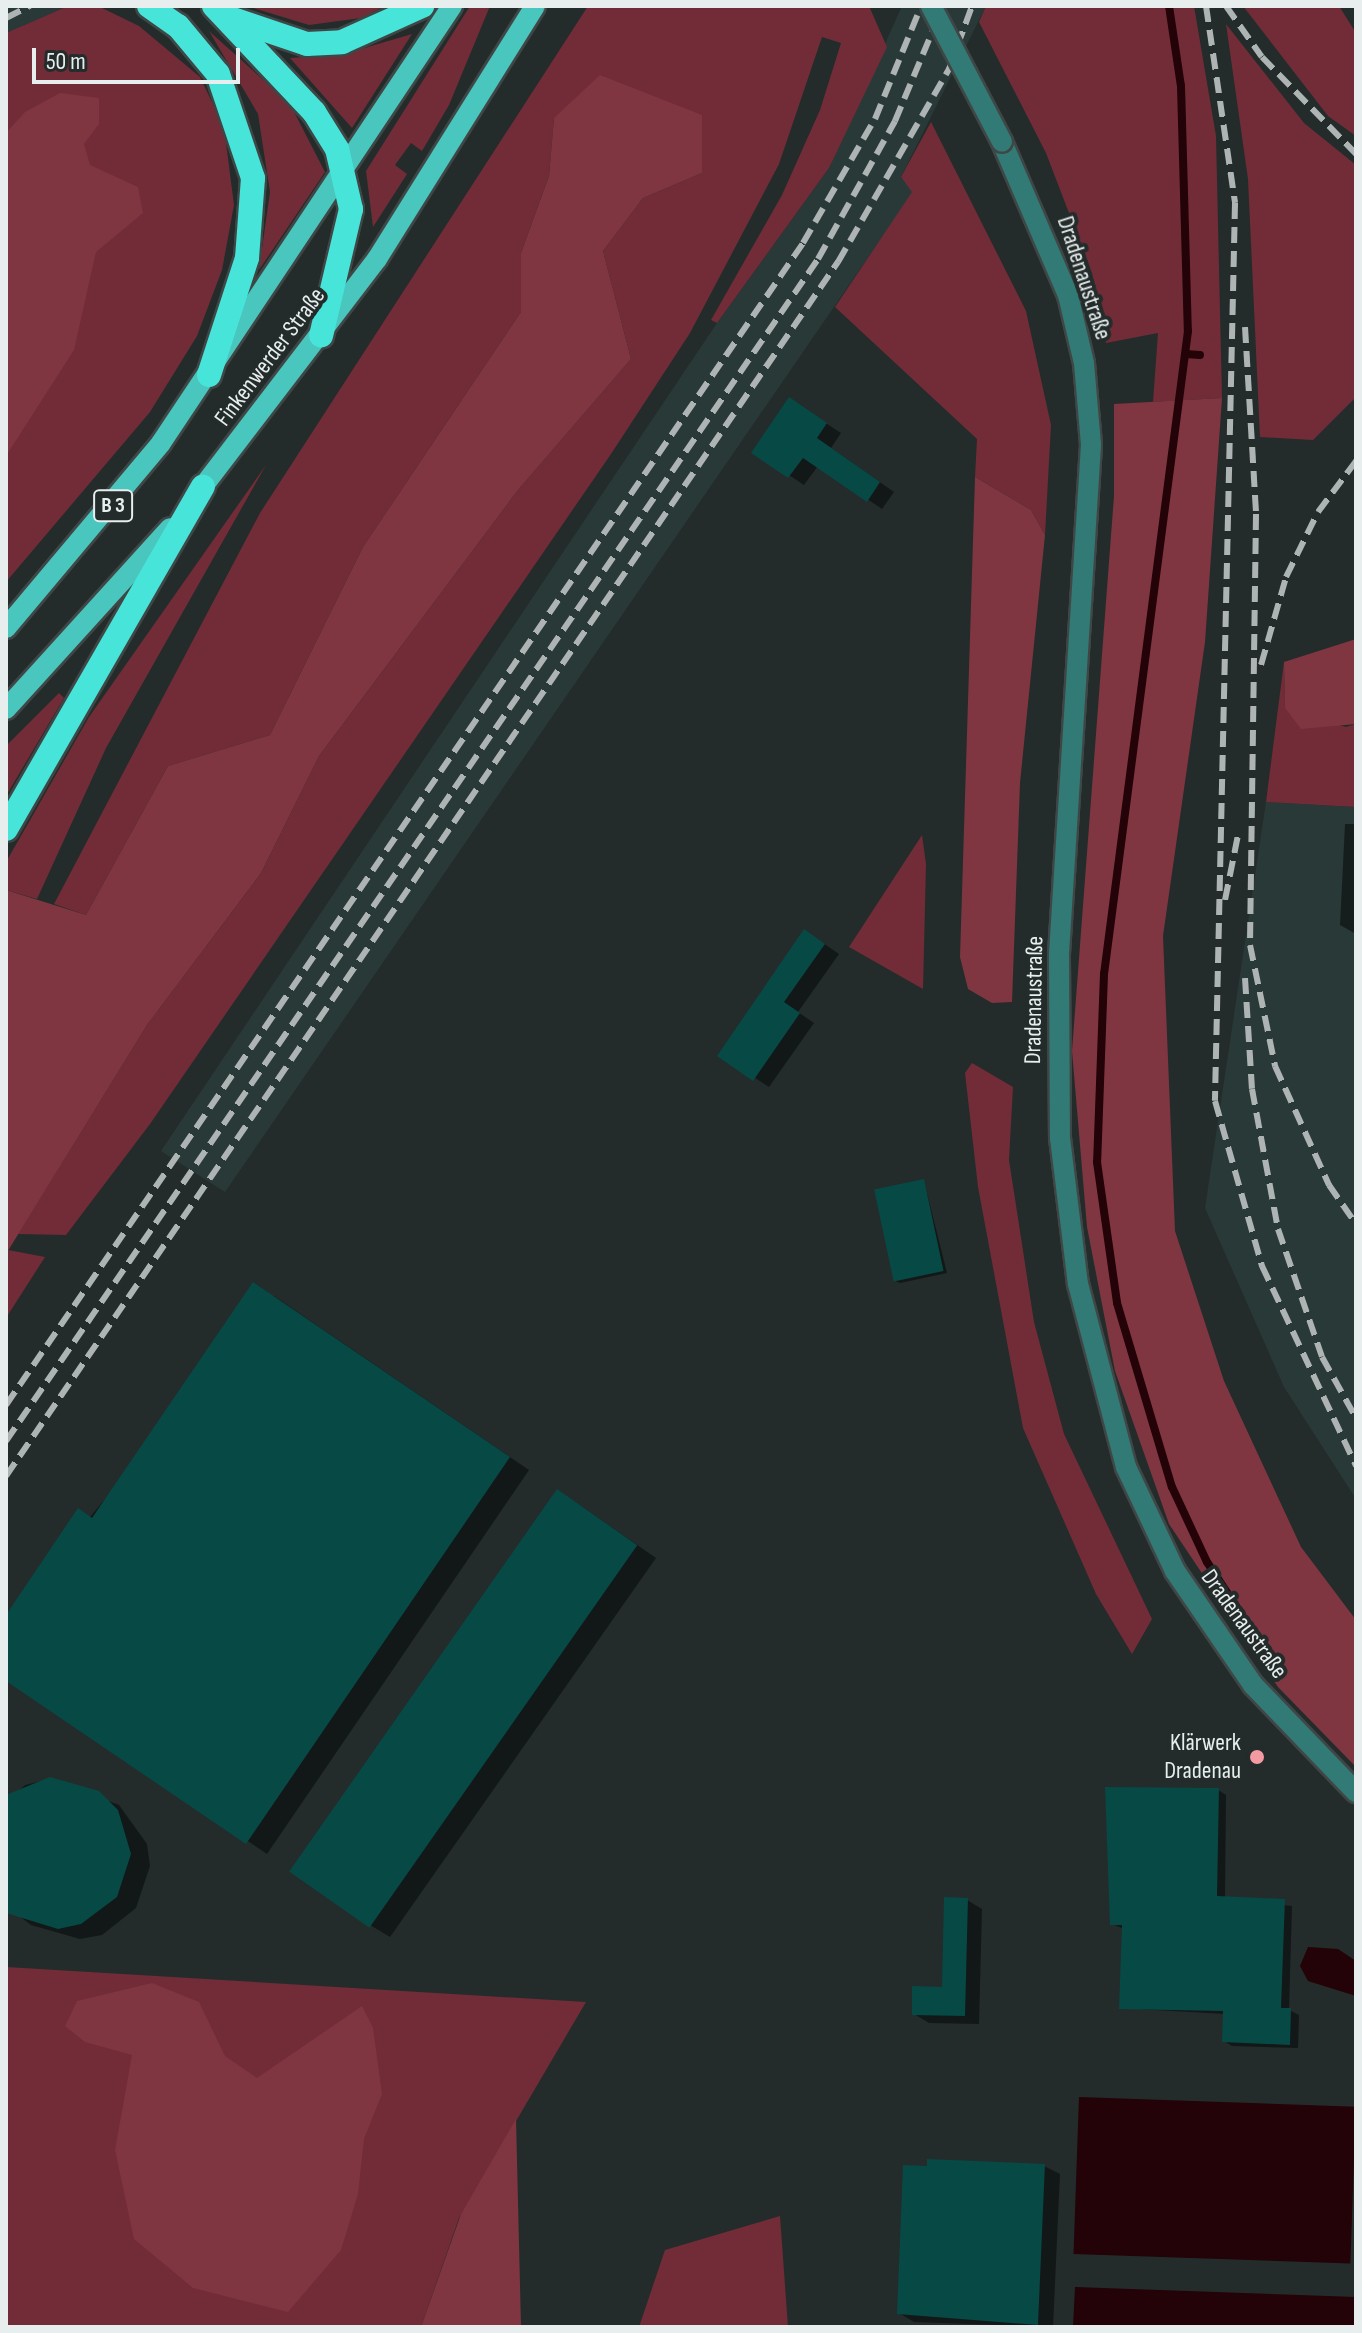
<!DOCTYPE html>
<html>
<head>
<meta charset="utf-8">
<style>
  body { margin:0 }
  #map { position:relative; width:1362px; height:2333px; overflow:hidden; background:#232c2b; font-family:"Sofia Sans Condensed",sans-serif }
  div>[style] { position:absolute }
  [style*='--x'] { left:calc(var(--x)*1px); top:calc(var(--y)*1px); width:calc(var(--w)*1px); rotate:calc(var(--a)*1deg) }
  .built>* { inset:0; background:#283937 }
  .green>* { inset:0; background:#712c37 }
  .forest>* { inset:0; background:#7f3641 }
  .water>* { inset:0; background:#230208; transform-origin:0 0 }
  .shadow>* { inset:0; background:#0007 }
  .stream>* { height:8px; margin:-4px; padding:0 4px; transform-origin:4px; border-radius:4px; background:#230208 }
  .building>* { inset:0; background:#074945; transform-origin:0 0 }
  .roads { filter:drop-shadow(2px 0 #3f4746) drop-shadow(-2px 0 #3f4746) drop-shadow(0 2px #3f4746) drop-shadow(0 -2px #3f4746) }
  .minor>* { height:20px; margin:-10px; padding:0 10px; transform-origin:10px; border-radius:10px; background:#327a75 }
  .major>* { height:20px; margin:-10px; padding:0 10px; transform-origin:10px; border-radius:10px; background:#49c6bd }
  .highway>* { height:24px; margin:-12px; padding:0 12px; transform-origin:12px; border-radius:12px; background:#47e4da }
  .rail>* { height:6px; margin-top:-3px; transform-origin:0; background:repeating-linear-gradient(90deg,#aeb4b4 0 16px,transparent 0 24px) }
  .bridges { filter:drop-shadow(2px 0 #3f4746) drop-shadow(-2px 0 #3f4746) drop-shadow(0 2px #3f4746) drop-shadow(0 -2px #3f4746) }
  .minor-bridge>* { height:20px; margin:-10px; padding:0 10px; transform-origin:10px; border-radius:10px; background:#327a75 }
  .dots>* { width:22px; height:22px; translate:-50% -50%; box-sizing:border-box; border:4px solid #232c2b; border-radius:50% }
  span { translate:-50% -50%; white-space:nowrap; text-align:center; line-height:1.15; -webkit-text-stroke:8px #232c2b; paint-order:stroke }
  .shield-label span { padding:2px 6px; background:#232c2b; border:2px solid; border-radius:6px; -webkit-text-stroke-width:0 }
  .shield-label { font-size:22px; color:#e8eded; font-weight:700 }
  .street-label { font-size:24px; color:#e8eded }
  .poi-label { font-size:24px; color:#e8eded }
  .right { translate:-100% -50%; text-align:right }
  .frame { position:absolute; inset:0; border:8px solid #e8eded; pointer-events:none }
  .scale { position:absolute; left:32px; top:48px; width:208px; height:36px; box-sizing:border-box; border:4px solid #e8eded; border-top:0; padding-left:10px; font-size:24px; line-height:28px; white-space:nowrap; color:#e8eded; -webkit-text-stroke:6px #232c2b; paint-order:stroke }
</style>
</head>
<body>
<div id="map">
  <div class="built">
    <div style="clip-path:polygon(6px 6px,68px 6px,6px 33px)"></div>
    <div style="clip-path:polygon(902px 6px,986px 6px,901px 177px,913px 192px,225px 1192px,161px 1151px,717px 323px,829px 168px)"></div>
    <div style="clip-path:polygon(1266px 802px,1356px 807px,1356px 1499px,1284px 1387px,1205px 1208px)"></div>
  </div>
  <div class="green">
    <div style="clip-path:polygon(68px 6px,98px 6px,139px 26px,200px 77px,224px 127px,234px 205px,222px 270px,197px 336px,150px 412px,6px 582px,6px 33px)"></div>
    <div style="clip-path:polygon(247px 6px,385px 6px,361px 18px,309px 25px)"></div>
    <div style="clip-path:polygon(470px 6px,490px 6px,449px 105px,422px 151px,411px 143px,395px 165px,407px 174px,373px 227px,366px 171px)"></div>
    <div style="clip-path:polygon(588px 6px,869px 6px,887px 47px,829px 168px,717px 323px,711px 320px,782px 195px,820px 110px,841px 43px,822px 37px,779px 164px,690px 333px,611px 454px,150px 1124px,66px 1235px,18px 1234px,147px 1025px,261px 873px,319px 756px,518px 490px,631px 359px,603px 251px,643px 198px,702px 173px,554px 118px,549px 176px,521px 253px,521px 312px,363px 547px,270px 735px,168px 766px,86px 915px,54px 904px,260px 513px)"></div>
    <div style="clip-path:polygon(986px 6px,1194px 6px,1216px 136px,1222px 398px,1153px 402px,1158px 333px,1106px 343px,1092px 273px,1046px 153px,979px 22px)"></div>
    <div style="clip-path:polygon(1243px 6px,1339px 6px,1356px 33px,1356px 136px,1328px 116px)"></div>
    <div style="clip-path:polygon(1226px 24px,1304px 123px,1356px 165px,1356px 397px,1313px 440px,1260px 437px,1248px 179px)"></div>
    <div style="clip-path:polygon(209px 31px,290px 104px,325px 172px,259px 270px,270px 192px,258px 114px)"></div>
    <div style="clip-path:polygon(412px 34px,352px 128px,290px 58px,344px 54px)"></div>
    <div style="clip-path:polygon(931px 122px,1026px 311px,1051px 425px,1045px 535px,1031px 510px,975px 477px,977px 439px,835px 307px,912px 192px,901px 177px)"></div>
    <div style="clip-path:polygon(266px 465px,106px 748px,37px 899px,6px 890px,6px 862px,89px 717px)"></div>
    <div style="clip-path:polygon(1284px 662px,1285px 708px,1346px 727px,1356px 724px,1356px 807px,1266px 802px)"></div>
    <div style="clip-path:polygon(59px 693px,64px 698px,6px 796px,6px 746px)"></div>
    <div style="clip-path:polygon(922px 835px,926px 864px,923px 989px,849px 947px)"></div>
    <div style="clip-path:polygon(972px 1063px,1013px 1087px,1009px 1160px,1034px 1322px,1064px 1434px,1152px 1619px,1132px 1654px,1096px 1594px,1023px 1428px,978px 1187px,965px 1073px)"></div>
    <div style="clip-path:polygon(8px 1250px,45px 1257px,6px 1318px,6px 1254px)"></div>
    <div style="clip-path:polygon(6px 1967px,586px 2002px,459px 2218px,421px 2327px,6px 2327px)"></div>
    <div style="clip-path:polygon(780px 2216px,788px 2327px,639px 2327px,665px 2250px)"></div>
  </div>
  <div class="forest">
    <div style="clip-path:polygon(600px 75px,702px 115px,702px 173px,643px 198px,603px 251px,631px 359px,518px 490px,319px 756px,261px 873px,147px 1025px,6px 1254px,6px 890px,86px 915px,168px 766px,270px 735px,363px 547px,521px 312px,521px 253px,549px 176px,554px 118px)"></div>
    <div style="clip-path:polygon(60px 93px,99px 98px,99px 124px,84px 144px,90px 165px,138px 187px,143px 213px,96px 252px,74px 350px,6px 456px,6px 133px,25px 112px)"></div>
    <div style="clip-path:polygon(1222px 398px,1205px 642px,1163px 936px,1175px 1231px,1224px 1381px,1301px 1547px,1356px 1620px,1356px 1767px,1278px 1687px,1169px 1524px,1115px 1371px,1087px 1227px,1072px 1051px,1114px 496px,1114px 404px)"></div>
    <div style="clip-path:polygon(975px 477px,1031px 510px,1045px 535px,1020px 783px,1012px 1002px,992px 1003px,968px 989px,960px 957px)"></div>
    <div style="clip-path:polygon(1356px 639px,1356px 724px,1301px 729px,1285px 708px,1284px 662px)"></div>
    <div style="clip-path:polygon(152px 1983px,199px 2002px,225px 2056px,257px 2078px,362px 2006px,373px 2028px,382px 2094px,364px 2139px,358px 2194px,341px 2250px,288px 2312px,193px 2288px,134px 2239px,115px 2150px,132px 2055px,85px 2042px,65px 2026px,77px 2001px)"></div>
    <div style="clip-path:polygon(516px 2119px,521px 2327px,421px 2327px,461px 2214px)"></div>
  </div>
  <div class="water">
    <div style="clip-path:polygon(1308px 1947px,1338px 1949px,1356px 1961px,1356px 1996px,1308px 1981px,1300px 1966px)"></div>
    <div style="left:1079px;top:2097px;width:277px;height:157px;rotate:2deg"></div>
    <div style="clip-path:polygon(1075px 2287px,1356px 2297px,1356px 2327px,1073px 2327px)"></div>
  </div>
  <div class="shadow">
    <div style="clip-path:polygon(804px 409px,841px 433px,831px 448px,894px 492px,882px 509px,818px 466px,804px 485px,754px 452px)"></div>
    <div style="clip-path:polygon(1345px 824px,1356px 824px,1356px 934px,1340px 925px)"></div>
    <div style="clip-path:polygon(820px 941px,839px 954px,798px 1012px,814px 1023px,769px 1087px,720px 1055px)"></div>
    <div style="clip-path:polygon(924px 1181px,947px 1273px,900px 1283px,895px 1281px)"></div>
    <div style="clip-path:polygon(274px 1296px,529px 1470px,267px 1854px,6px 1679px,6px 1618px)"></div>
    <div style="clip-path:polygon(578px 1504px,656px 1558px,390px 1937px,370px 1925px)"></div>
    <div style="clip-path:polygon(50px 1779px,119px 1805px,147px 1844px,150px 1866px,136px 1908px,102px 1935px,80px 1939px,31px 1925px,6px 1906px,6px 1803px,25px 1785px)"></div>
    <div style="clip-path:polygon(1218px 1790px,1226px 1795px,1225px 1899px,1292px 1906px,1289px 2010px,1299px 2015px,1298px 2048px,1232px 2046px,1224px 2041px,1225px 2014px,1121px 2008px,1124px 1929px,1112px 1924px)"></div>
    <div style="clip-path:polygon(967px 1900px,982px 1909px,979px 2024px,929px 2023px,914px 2014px,944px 1989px)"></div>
    <div style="clip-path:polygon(1044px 2166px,1060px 2174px,1053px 2327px,914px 2322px,899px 2313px)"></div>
  </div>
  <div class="stream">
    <div style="--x:1169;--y:6;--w:81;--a:81.5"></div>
    <div style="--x:1181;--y:86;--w:245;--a:88.4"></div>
    <div style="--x:1188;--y:331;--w:648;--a:97.44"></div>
    <div style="--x:1104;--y:974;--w:188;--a:92.1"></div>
    <div style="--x:1097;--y:1162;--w:142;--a:81.9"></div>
    <div style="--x:1117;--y:1303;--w:192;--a:73.4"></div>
    <div style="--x:1172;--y:1487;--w:83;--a:65"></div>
    <div style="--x:1207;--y:1562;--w:97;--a:56.8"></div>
    <div style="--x:1186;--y:354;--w:14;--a:4"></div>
  </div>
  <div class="building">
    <div style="clip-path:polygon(789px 397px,827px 423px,817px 438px,880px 482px,867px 502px,803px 458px,788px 478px,751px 453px)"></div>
    <div style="clip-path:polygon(804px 929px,825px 944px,784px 1002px,800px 1013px,753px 1081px,717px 1056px)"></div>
    <div style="left:924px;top:1179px;width:94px;height:51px;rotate:78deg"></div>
    <div style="clip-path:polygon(253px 1282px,510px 1457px,246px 1844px,6px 1681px,6px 1615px,78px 1508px,92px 1518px)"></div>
    <div style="left:557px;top:1489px;width:98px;height:467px;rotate:35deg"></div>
    <div style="clip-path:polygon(50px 1777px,99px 1791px,118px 1810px,131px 1854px,117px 1897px,81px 1924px,58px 1929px,6px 1913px,6px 1795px)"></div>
    <div style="clip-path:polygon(1105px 1787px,1219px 1788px,1217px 1896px,1285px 1899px,1281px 2008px,1291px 2008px,1290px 2045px,1222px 2042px,1223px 2011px,1119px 2009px,1122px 1925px,1110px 1925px)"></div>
    <div style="clip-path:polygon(944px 1897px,968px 1898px,965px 2016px,912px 2015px,912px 1986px,942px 1987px)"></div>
    <div style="clip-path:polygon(927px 2159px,1045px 2164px,1038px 2325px,897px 2314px,903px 2165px,927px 2166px)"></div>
  </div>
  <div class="roads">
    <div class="minor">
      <div style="--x:1002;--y:142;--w:167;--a:66.7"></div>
      <div style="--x:1068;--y:295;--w:70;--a:76.8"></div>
      <div style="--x:1084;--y:363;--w:82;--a:85.1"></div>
      <div style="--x:1091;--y:445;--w:510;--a:93.6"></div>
      <div style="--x:1059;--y:954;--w:184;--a:89.7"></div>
      <div style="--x:1060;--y:1138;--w:147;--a:83"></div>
      <div style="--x:1078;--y:1284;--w:189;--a:75.3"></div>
      <div style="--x:1126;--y:1467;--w:115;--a:64.8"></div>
      <div style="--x:1175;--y:1571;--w:138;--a:55.6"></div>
      <div style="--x:1253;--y:1685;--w:149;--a:46.1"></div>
    </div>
    <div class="major">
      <div style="--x:195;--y:497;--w:300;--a:-52.6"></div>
      <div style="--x:377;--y:259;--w:298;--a:-58"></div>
      <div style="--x:6;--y:628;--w:241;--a:-50"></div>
      <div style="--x:161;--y:443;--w:525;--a:-56.34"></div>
      <div style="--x:6;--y:709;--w:244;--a:-47.8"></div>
    </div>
    <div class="highway">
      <div style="--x:149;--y:6;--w:35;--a:35"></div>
      <div style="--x:178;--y:26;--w:62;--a:50.2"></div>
      <div style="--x:218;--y:74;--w:110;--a:71.4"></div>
      <div style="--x:253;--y:178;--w:80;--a:94.3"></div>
      <div style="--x:247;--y:258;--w:123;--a:108"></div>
      <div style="--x:214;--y:6;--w:146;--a:46.7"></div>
      <div style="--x:314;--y:112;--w:44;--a:58.1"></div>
      <div style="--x:337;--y:149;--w:62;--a:76.9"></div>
      <div style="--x:351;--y:209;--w:130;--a:103.3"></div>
      <div style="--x:233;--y:19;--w:78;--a:18.7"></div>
      <div style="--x:307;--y:44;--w:35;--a:-3"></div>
      <div style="--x:342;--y:42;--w:88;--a:-24.2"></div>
      <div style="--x:6;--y:829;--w:395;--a:-60.1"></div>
    </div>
  </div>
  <div class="rail">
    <div style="--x:1206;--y:6;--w:199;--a:81.6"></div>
    <div style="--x:1235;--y:203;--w:898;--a:91.28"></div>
    <div style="--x:1215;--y:1101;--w:172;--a:74.1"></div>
    <div style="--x:1262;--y:1266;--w:221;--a:64.8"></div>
    <div style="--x:1226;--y:6;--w:62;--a:54.8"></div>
    <div style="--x:1262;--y:57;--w:135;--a:45.9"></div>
    <div style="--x:6;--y:18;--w:27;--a:-27"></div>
    <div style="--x:1245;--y:327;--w:187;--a:86.6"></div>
    <div style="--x:1256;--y:514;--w:431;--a:90.8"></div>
    <div style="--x:1250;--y:945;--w:124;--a:78.3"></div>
    <div style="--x:1275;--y:1066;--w:131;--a:65.6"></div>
    <div style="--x:1329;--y:1185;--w:47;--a:55.3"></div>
    <div style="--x:1261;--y:665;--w:91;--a:-74.1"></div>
    <div style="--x:1286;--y:577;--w:72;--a:-63.8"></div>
    <div style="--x:1318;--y:512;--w:64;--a:-53.3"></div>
    <div style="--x:1225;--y:900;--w:71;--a:-78.7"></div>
    <div style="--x:1245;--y:978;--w:111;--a:86.4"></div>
    <div style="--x:1252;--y:1089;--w:142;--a:79.5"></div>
    <div style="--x:1278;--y:1229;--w:135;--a:71"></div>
    <div style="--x:1322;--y:1357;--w:70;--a:60.9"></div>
    <div style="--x:6;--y:1405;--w:1409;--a:-55.55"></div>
    <div style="--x:803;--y:243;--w:143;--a:-59.9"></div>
    <div style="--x:875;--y:119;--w:122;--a:-67.8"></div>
    <div style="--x:6;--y:1441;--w:1434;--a:-55.51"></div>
    <div style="--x:818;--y:259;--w:158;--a:-60.8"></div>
    <div style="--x:895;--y:121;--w:125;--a:-67.3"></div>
    <div style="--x:6;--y:1476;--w:1472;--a:-55.58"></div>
    <div style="--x:838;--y:262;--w:223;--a:-60.1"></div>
    <div style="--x:949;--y:69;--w:67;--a:-69.9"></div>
  </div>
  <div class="bridges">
    <div class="minor-bridge">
      <div style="--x:931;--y:6;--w:153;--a:62.4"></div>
    </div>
  </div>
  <div class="dots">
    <div style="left:1257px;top:1757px;background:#f49aa3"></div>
  </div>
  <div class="shield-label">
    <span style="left:113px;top:506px">B 3</span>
  </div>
  <div class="street-label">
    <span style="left:1084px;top:278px;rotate:72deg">Dradenaustraße</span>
    <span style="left:270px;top:357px;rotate:-53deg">Finkenwerder Straße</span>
    <span style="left:1034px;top:1000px;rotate:-89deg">Dradenaustraße</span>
    <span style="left:1244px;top:1624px;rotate:54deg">Dradenaustraße</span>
  </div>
  <div class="poi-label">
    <span class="right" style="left:1241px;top:1757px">Klärwerk<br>Dradenau</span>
  </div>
  <div class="frame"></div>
  <div class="scale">50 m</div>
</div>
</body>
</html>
